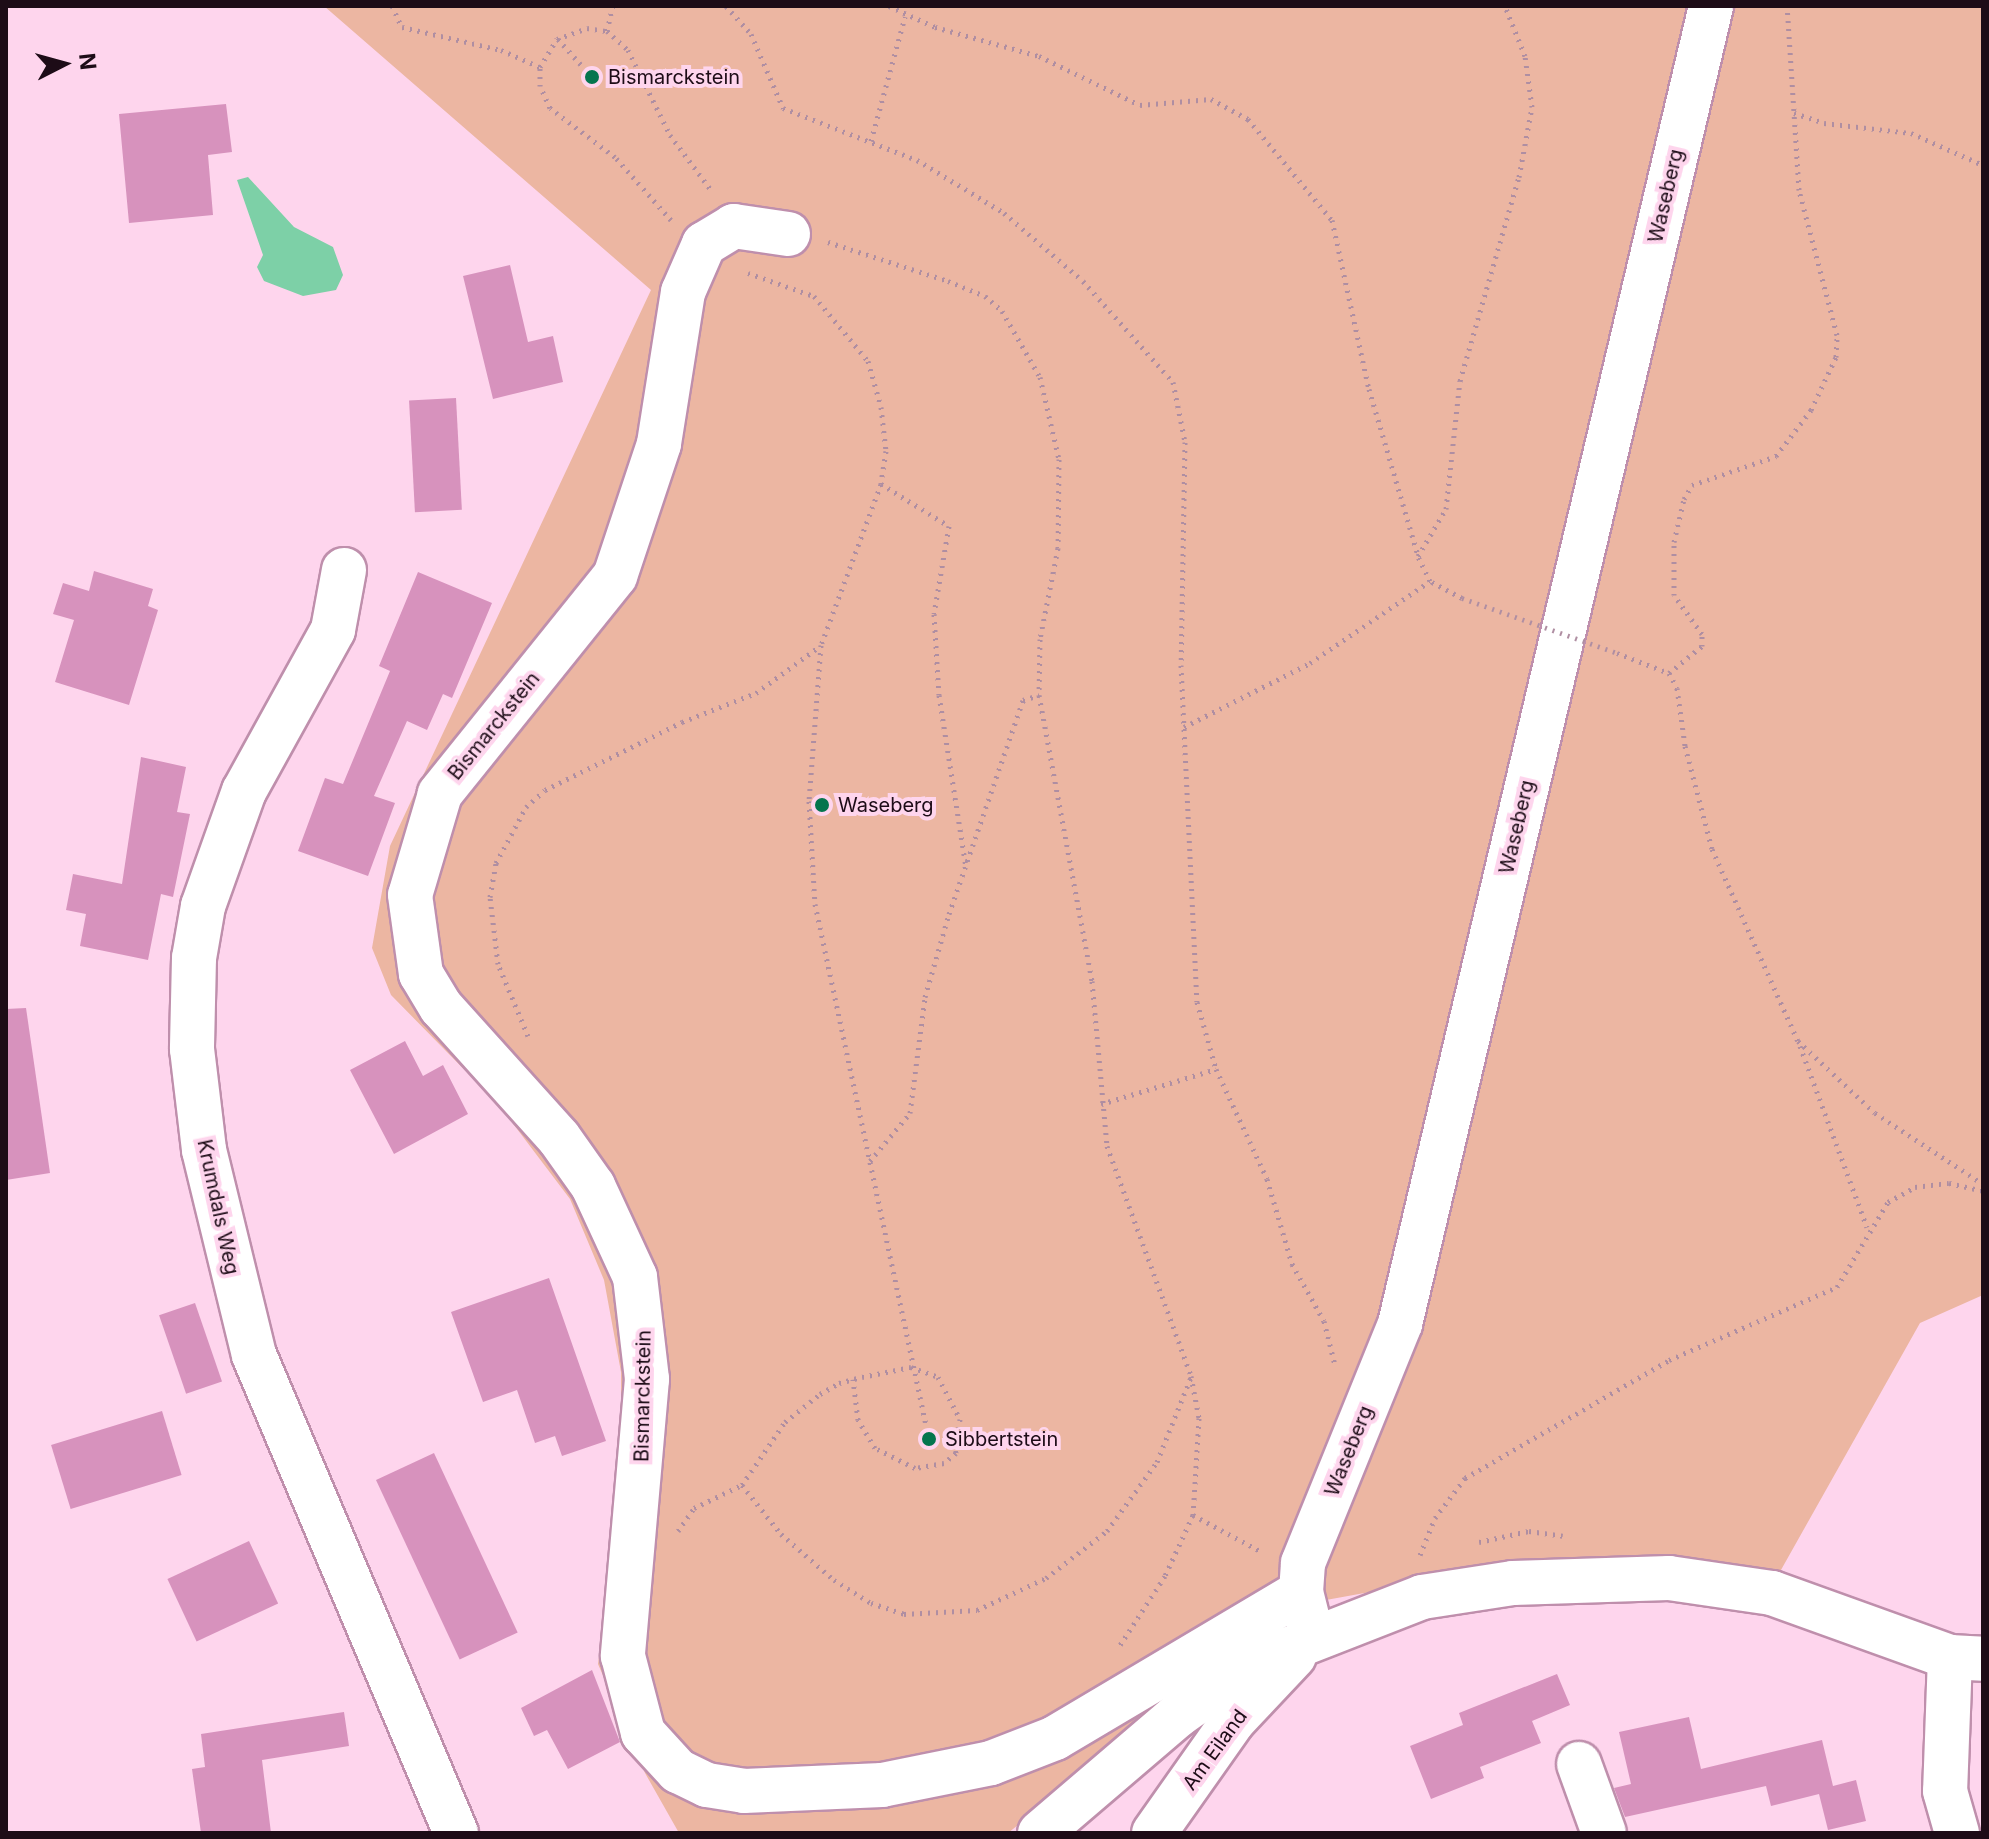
<!DOCTYPE html>
<html>
<head>
<meta charset="utf-8">
<style>
  body { margin:0 }
  #map { position:relative; width:1989px; height:1839px; overflow:hidden; background:#fed5ed; font-family:Inter,sans-serif }
  div>[style] { position:absolute }
  [style*='--x'] { left:calc(var(--x)*1px); top:calc(var(--y)*1px); width:calc(var(--w)*1px); rotate:calc(var(--a)*1deg) }
  .green>* { inset:0; background:#ecb6a2 }
  .water>* { inset:0; background:#7dd0a7 }
  .building>* { inset:0; background:#d792bd; transform-origin:0 0 }
  .path>* { height:5px; margin-top:-2.5px; transform-origin:0; background:repeating-linear-gradient(90deg,#af8ea2 0 2px,transparent 0 8px) }
  .roads { filter:drop-shadow(2px 0 #bf8fac) drop-shadow(-2px 0 #bf8fac) drop-shadow(0 2px #bf8fac) drop-shadow(0 -2px #bf8fac) }
  .minor>* { height:44px; margin:-22px; padding:0 22px; transform-origin:22px; border-radius:22px; background:#fff }
  .path-bridge>* { height:5px; margin-top:-2.5px; transform-origin:0; background:repeating-linear-gradient(90deg,#af8ea2 0 2px,transparent 0 8px) }
  .dots>* { width:22px; height:22px; translate:-50% -50%; box-sizing:border-box; border:4px solid #fed5ed; border-radius:50% }
  span { translate:-50% -50%; white-space:nowrap; text-align:center; line-height:1.15; -webkit-text-stroke:8px #fed5ed; paint-order:stroke }
  .poi-label { font-size:20px; color:#1d0c17 }
  .left { translate:0 -50%; text-align:left }
  .street-label { font-size:20px; color:#1d0c17 }
  .frame { position:absolute; inset:0; border:8px solid #1d0c17; pointer-events:none }
  .north { position:absolute; left:24px; top:24px; width:80px; height:80px; -webkit-text-stroke:6px #fed5ed; paint-order:stroke; rotate:84deg; font-size:22px; font-weight:700; line-height:32px; text-align:center; color:#1d0c17 }
  .north::after { content:''; display:block; margin:auto; width:28px; height:36px; background:#1d0c17; clip-path:polygon(50% 0,100% 100%,50% 72%,0 100%) }
</style>
</head>
<body>
<div id="map">
  <div class="green">
    <div style="clip-path:polygon(324px 6px,1983px 6px,1983px 1295px,1920px 1323px,1777px 1577px,1480px 1572px,1326px 1600px,1252px 1639px,1008px 1833px,679px 1833px,645px 1773px,598px 1664px,621px 1493px,621px 1372px,604px 1280px,570px 1199px,499px 1105px,391px 995px,372px 948px,390px 846px,651px 290px)"></div>
  </div>
  <div class="water">
    <div style="clip-path:polygon(248px 177px,294px 227px,333px 247px,343px 275px,336px 290px,303px 296px,264px 281px,257px 267px,263px 255px,237px 180px)"></div>
  </div>
  <div class="building">
    <div style="clip-path:polygon(226px 104px,232px 152px,208px 155px,213px 215px,129px 223px,119px 114px)"></div>
    <div style="clip-path:polygon(510px 265px,528px 342px,553px 336px,563px 382px,493px 399px,463px 276px)"></div>
    <div style="left:456px;top:398px;width:112px;height:47px;rotate:87deg"></div>
    <div style="clip-path:polygon(94px 571px,153px 589px,148px 606px,158px 610px,129px 705px,55px 682px,74px 620px,53px 614px,63px 583px,89px 591px)"></div>
    <div style="clip-path:polygon(418px 572px,492px 603px,452px 698px,443px 694px,427px 730px,407px 721px,374px 796px,395px 803px,368px 876px,298px 851px,325px 778px,343px 784px,390px 671px,379px 666px)"></div>
    <div style="clip-path:polygon(141px 757px,186px 767px,177px 812px,190px 814px,173px 897px,161px 894px,148px 960px,80px 946px,86px 914px,66px 910px,73px 874px,122px 884px)"></div>
    <div style="clip-path:polygon(26px 1008px,50px 1173px,6px 1180px,6px 1009px)"></div>
    <div style="clip-path:polygon(405px 1041px,423px 1076px,443px 1065px,468px 1114px,394px 1154px,350px 1070px)"></div>
    <div style="clip-path:polygon(549px 1278px,606px 1441px,562px 1456px,555px 1436px,535px 1443px,517px 1390px,483px 1402px,451px 1312px)"></div>
    <div style="left:195px;top:1303px;width:83px;height:38px;rotate:71deg"></div>
    <div style="left:162px;top:1411px;width:67px;height:116px;rotate:73deg"></div>
    <div style="left:434px;top:1453px;width:198px;height:64px;rotate:65deg"></div>
    <div style="left:249px;top:1541px;width:69px;height:90px;rotate:65deg"></div>
    <div style="clip-path:polygon(592px 1670px,620px 1742px,568px 1769px,547px 1730px,534px 1736px,521px 1708px)"></div>
    <div style="clip-path:polygon(1557px 1674px,1570px 1705px,1532px 1721px,1541px 1743px,1480px 1767px,1484px 1778px,1431px 1799px,1410px 1746px,1463px 1725px,1459px 1713px)"></div>
    <div style="clip-path:polygon(344px 1712px,349px 1746px,262px 1760px,271px 1833px,201px 1833px,192px 1769px,205px 1767px,201px 1734px)"></div>
    <div style="clip-path:polygon(1689px 1717px,1701px 1769px,1822px 1740px,1833px 1786px,1856px 1780px,1866px 1821px,1828px 1830px,1819px 1794px,1771px 1806px,1766px 1786px,1625px 1817px,1614px 1788px,1631px 1784px,1619px 1732px)"></div>
  </div>
  <div class="path">
    <div style="--x:392;--y:6;--w:23;--a:65"></div>
    <div style="--x:402;--y:27;--w:102;--a:13.1"></div>
    <div style="--x:501;--y:50;--w:43;--a:23.6"></div>
    <div style="--x:726;--y:6;--w:38;--a:48"></div>
    <div style="--x:751;--y:34;--w:81;--a:66.6"></div>
    <div style="--x:783;--y:108;--w:144;--a:21.2"></div>
    <div style="--x:917;--y:160;--w:102;--a:31.3"></div>
    <div style="--x:1004;--y:213;--w:104;--a:40.7"></div>
    <div style="--x:1083;--y:281;--w:135;--a:48.3"></div>
    <div style="--x:1173;--y:382;--w:61;--a:78.7"></div>
    <div style="--x:1185;--y:442;--w:223;--a:91"></div>
    <div style="--x:1181;--y:665;--w:337;--a:87.3"></div>
    <div style="--x:1197;--y:1002;--w:70;--a:74.2"></div>
    <div style="--x:1216;--y:1069;--w:121;--a:65.1"></div>
    <div style="--x:1267;--y:1179;--w:89;--a:73.6"></div>
    <div style="--x:1292;--y:1264;--w:65;--a:60.7"></div>
    <div style="--x:1324;--y:1321;--w:45;--a:76"></div>
    <div style="--x:889;--y:6;--w:51;--a:24.5"></div>
    <div style="--x:935;--y:27;--w:108;--a:15.6"></div>
    <div style="--x:1039;--y:56;--w:112;--a:25.9"></div>
    <div style="--x:1140;--y:105;--w:71;--a:-4.8"></div>
    <div style="--x:1211;--y:99;--w:42;--a:28.4"></div>
    <div style="--x:1248;--y:119;--w:131;--a:50.3"></div>
    <div style="--x:1332;--y:220;--w:173;--a:77.7"></div>
    <div style="--x:1369;--y:389;--w:174;--a:73.6"></div>
    <div style="--x:607;--y:31;--w:26;--a:-77"></div>
    <div style="--x:558;--y:39;--w:51;--a:48.2"></div>
    <div style="--x:1794;--y:113;--w:32;--a:18"></div>
    <div style="--x:1824;--y:123;--w:88;--a:6.6"></div>
    <div style="--x:1911;--y:133;--w:79;--a:24"></div>
    <div style="--x:871;--y:141;--w:129;--a:-74.7"></div>
    <div style="--x:671;--y:220;--w:84;--a:-131.6"></div>
    <div style="--x:615;--y:157;--w:81;--a:-143"></div>
    <div style="--x:550;--y:108;--w:24;--a:-114"></div>
    <div style="--x:540;--y:86;--w:19;--a:-90"></div>
    <div style="--x:540;--y:67;--w:33;--a:-59"></div>
    <div style="--x:557;--y:39;--w:32;--a:-20"></div>
    <div style="--x:587;--y:28;--w:20;--a:9"></div>
    <div style="--x:607;--y:31;--w:28;--a:42"></div>
    <div style="--x:628;--y:50;--w:95;--a:63.7"></div>
    <div style="--x:670;--y:135;--w:69;--a:53.3"></div>
    <div style="--x:828;--y:242;--w:126;--a:18"></div>
    <div style="--x:948;--y:281;--w:40;--a:22"></div>
    <div style="--x:985;--y:296;--w:23;--a:41"></div>
    <div style="--x:1002;--y:311;--w:76;--a:60.1"></div>
    <div style="--x:1040;--y:377;--w:84;--a:77"></div>
    <div style="--x:1059;--y:459;--w:89;--a:90.6"></div>
    <div style="--x:1058;--y:548;--w:93;--a:101.2"></div>
    <div style="--x:1040;--y:639;--w:56;--a:91"></div>
    <div style="--x:1039;--y:695;--w:291;--a:79.5"></div>
    <div style="--x:1092;--y:981;--w:166;--a:84.8"></div>
    <div style="--x:1107;--y:1146;--w:245;--a:69.9"></div>
    <div style="--x:1191;--y:1376;--w:43;--a:79.2"></div>
    <div style="--x:1199;--y:1418;--w:97;--a:93.5"></div>
    <div style="--x:1193;--y:1515;--w:67;--a:114.7"></div>
    <div style="--x:1165;--y:1576;--w:86;--a:123.1"></div>
    <div style="--x:748;--y:273;--w:70;--a:19.2"></div>
    <div style="--x:814;--y:296;--w:85;--a:50.3"></div>
    <div style="--x:868;--y:361;--w:48;--a:74.2"></div>
    <div style="--x:881;--y:407;--w:44;--a:83.5"></div>
    <div style="--x:886;--y:451;--w:33;--a:99"></div>
    <div style="--x:881;--y:484;--w:172;--a:110.4"></div>
    <div style="--x:821;--y:645;--w:156;--a:94.4"></div>
    <div style="--x:809;--y:801;--w:103;--a:86.7"></div>
    <div style="--x:815;--y:904;--w:547;--a:77.97"></div>
    <div style="--x:881;--y:484;--w:80;--a:31.7"></div>
    <div style="--x:949;--y:526;--w:89;--a:99.7"></div>
    <div style="--x:934;--y:614;--w:81;--a:86.5"></div>
    <div style="--x:939;--y:695;--w:175;--a:81.1"></div>
    <div style="--x:1462;--y:598;--w:36;--a:-152"></div>
    <div style="--x:1430;--y:581;--w:28;--a:-116"></div>
    <div style="--x:1418;--y:556;--w:55;--a:-59.2"></div>
    <div style="--x:1446;--y:509;--w:129;--a:-83.8"></div>
    <div style="--x:1460;--y:381;--w:212;--a:-73.9"></div>
    <div style="--x:1519;--y:177;--w:71;--a:-79.5"></div>
    <div style="--x:1532;--y:107;--w:51;--a:-97.8"></div>
    <div style="--x:1525;--y:56;--w:54;--a:-111.8"></div>
    <div style="--x:1617;--y:653;--w:56;--a:21"></div>
    <div style="--x:1669;--y:673;--w:17;--a:62"></div>
    <div style="--x:1677;--y:688;--w:59;--a:82.1"></div>
    <div style="--x:1685;--y:746;--w:106;--a:75.3"></div>
    <div style="--x:1712;--y:849;--w:210;--a:65.9"></div>
    <div style="--x:1798;--y:1041;--w:105;--a:43.1"></div>
    <div style="--x:1875;--y:1113;--w:129;--a:33.3"></div>
    <div style="--x:1669;--y:673;--w:43;--a:-39.3"></div>
    <div style="--x:1702;--y:646;--w:12;--a:-90"></div>
    <div style="--x:1702;--y:634;--w:48;--a:-125.7"></div>
    <div style="--x:1674;--y:595;--w:53;--a:-90"></div>
    <div style="--x:1674;--y:542;--w:44;--a:-76.9"></div>
    <div style="--x:1684;--y:499;--w:16;--a:-60"></div>
    <div style="--x:1692;--y:485;--w:89;--a:-19"></div>
    <div style="--x:1776;--y:456;--w:58;--a:-52.7"></div>
    <div style="--x:1811;--y:410;--w:59;--a:-64.7"></div>
    <div style="--x:1836;--y:357;--w:22;--a:-87"></div>
    <div style="--x:1837;--y:335;--w:150;--a:-104.7"></div>
    <div style="--x:1799;--y:190;--w:184;--a:-93.7"></div>
    <div style="--x:1184;--y:727;--w:141;--a:-26.9"></div>
    <div style="--x:1310;--y:663;--w:145;--a:-34.3"></div>
    <div style="--x:528;--y:1036;--w:78;--a:-112.6"></div>
    <div style="--x:498;--y:964;--w:67;--a:-96.8"></div>
    <div style="--x:490;--y:897;--w:35;--a:-80"></div>
    <div style="--x:496;--y:863;--w:64;--a:-61.8"></div>
    <div style="--x:526;--y:807;--w:25;--a:-42"></div>
    <div style="--x:545;--y:790;--w:153;--a:-26.4"></div>
    <div style="--x:682;--y:722;--w:79;--a:-21.4"></div>
    <div style="--x:756;--y:693;--w:79;--a:-36.3"></div>
    <div style="--x:1800;--y:1046;--w:193;--a:69.7"></div>
    <div style="--x:1101;--y:1104;--w:120;--a:-16.9"></div>
    <div style="--x:870;--y:1161;--w:62;--a:-50.2"></div>
    <div style="--x:910;--y:1113;--w:117;--a:-82.6"></div>
    <div style="--x:925;--y:997;--w:86;--a:-73.9"></div>
    <div style="--x:949;--y:914;--w:226;--a:-70.9"></div>
    <div style="--x:1023;--y:700;--w:17;--a:-17"></div>
    <div style="--x:742;--y:1485;--w:63;--a:51.5"></div>
    <div style="--x:781;--y:1534;--w:70;--a:41"></div>
    <div style="--x:834;--y:1580;--w:44;--a:31.9"></div>
    <div style="--x:871;--y:1603;--w:35;--a:18"></div>
    <div style="--x:904;--y:1614;--w:73;--a:-3.1"></div>
    <div style="--x:977;--y:1610;--w:76;--a:-24.9"></div>
    <div style="--x:1046;--y:1578;--w:77;--a:-37.6"></div>
    <div style="--x:1107;--y:1531;--w:85;--a:-54.1"></div>
    <div style="--x:1157;--y:1462;--w:92;--a:-68.2"></div>
    <div style="--x:1193;--y:1515;--w:78;--a:28.2"></div>
    <div style="--x:678;--y:1531;--w:28;--a:-55"></div>
    <div style="--x:694;--y:1508;--w:53;--a:-25.6"></div>
    <div style="--x:742;--y:1485;--w:76;--a:-55.7"></div>
    <div style="--x:785;--y:1422;--w:45;--a:-38.7"></div>
    <div style="--x:820;--y:1394;--w:22;--a:-30"></div>
    <div style="--x:839;--y:1383;--w:24;--a:-15"></div>
    <div style="--x:862;--y:1377;--w:50;--a:-11.5"></div>
    <div style="--x:911;--y:1367;--w:29;--a:20"></div>
    <div style="--x:938;--y:1377;--w:47;--a:62.4"></div>
    <div style="--x:960;--y:1419;--w:34;--a:97"></div>
    <div style="--x:956;--y:1453;--w:16;--a:140"></div>
    <div style="--x:944;--y:1463;--w:29;--a:170"></div>
    <div style="--x:915;--y:1468;--w:45;--a:-153.4"></div>
    <div style="--x:875;--y:1448;--w:33;--a:-121"></div>
    <div style="--x:858;--y:1420;--w:41;--a:-97"></div>
    <div style="--x:1479;--y:1542;--w:51;--a:-12.4"></div>
    <div style="--x:1529;--y:1531;--w:34;--a:8"></div>
    <div style="--x:1420;--y:1555;--w:40;--a:-68"></div>
    <div style="--x:1435;--y:1518;--w:50;--a:-53.1"></div>
    <div style="--x:1465;--y:1478;--w:236;--a:-30"></div>
    <div style="--x:1669;--y:1360;--w:183;--a:-23.5"></div>
    <div style="--x:1837;--y:1287;--w:99;--a:-59"></div>
    <div style="--x:1888;--y:1202;--w:31;--a:-29"></div>
    <div style="--x:1915;--y:1187;--w:34;--a:-7"></div>
    <div style="--x:1949;--y:1183;--w:35;--a:13"></div>
  </div>
  <div class="roads">
    <div class="minor">
      <div style="--x:788;--y:234;--w:55;--a:-171.6"></div>
      <div style="--x:734;--y:226;--w:35;--a:149"></div>
      <div style="--x:704;--y:244;--w:52;--a:113.6"></div>
      <div style="--x:683;--y:292;--w:154;--a:99"></div>
      <div style="--x:659;--y:444;--w:139;--a:108.4"></div>
      <div style="--x:615;--y:576;--w:280;--a:128.8"></div>
      <div style="--x:440;--y:794;--w:105;--a:106.5"></div>
      <div style="--x:410;--y:895;--w:80;--a:82.1"></div>
      <div style="--x:421;--y:974;--w:39;--a:59"></div>
      <div style="--x:441;--y:1007;--w:176;--a:48"></div>
      <div style="--x:559;--y:1138;--w:59;--a:54.7"></div>
      <div style="--x:593;--y:1186;--w:100;--a:65.2"></div>
      <div style="--x:635;--y:1277;--w:103;--a:83.3"></div>
      <div style="--x:647;--y:1379;--w:278;--a:95"></div>
      <div style="--x:623;--y:1656;--w:80;--a:75.4"></div>
      <div style="--x:643;--y:1733;--w:52;--a:47.4"></div>
      <div style="--x:678;--y:1771;--w:32;--a:26"></div>
      <div style="--x:707;--y:1785;--w:37;--a:9"></div>
      <div style="--x:744;--y:1791;--w:138;--a:-2.5"></div>
      <div style="--x:882;--y:1785;--w:111;--a:-11.4"></div>
      <div style="--x:991;--y:1763;--w:69;--a:-21.3"></div>
      <div style="--x:1055;--y:1738;--w:286;--a:-30.7"></div>
      <div style="--x:344;--y:570;--w:61;--a:100.4"></div>
      <div style="--x:333;--y:630;--w:184;--a:118.9"></div>
      <div style="--x:244;--y:791;--w:122;--a:109.6"></div>
      <div style="--x:203;--y:906;--w:53;--a:99.8"></div>
      <div style="--x:194;--y:958;--w:91;--a:91.3"></div>
      <div style="--x:192;--y:1049;--w:102;--a:83.2"></div>
      <div style="--x:204;--y:1150;--w:211;--a:76.3"></div>
      <div style="--x:254;--y:1355;--w:519;--a:67.09"></div>
      <div style="--x:1312;--y:1636;--w:45;--a:-104"></div>
      <div style="--x:1301;--y:1592;--w:29;--a:-86"></div>
      <div style="--x:1303;--y:1563;--w:258;--a:-67.9"></div>
      <div style="--x:1400;--y:1324;--w:1354;--a:-76.72"></div>
      <div style="--x:1950;--y:1657;--w:134;--a:92.1"></div>
      <div style="--x:1945;--y:1791;--w:44;--a:74.1"></div>
      <div style="--x:1579;--y:1764;--w:73;--a:70.1"></div>
      <div style="--x:1040;--y:1833;--w:180;--a:-40.5"></div>
      <div style="--x:1177;--y:1716;--w:87;--a:-35.7"></div>
      <div style="--x:1248;--y:1665;--w:187;--a:-21.3"></div>
      <div style="--x:1422;--y:1597;--w:92;--a:-8.7"></div>
      <div style="--x:1513;--y:1583;--w:156;--a:-1.8"></div>
      <div style="--x:1669;--y:1578;--w:104;--a:8.3"></div>
      <div style="--x:1772;--y:1593;--w:189;--a:19.8"></div>
      <div style="--x:1950;--y:1657;--w:33;--a:3"></div>
      <div style="--x:1154;--y:1833;--w:137;--a:-54.8"></div>
      <div style="--x:1233;--y:1721;--w:89;--a:-46.8"></div>
    </div>
  </div>
  <div class="path-bridge">
    <div style="--x:1462;--y:598;--w:164;--a:19.5"></div>
  </div>
  <div class="dots">
    <div style="left:592px;top:77px;background:#05754e"></div>
    <div style="left:822px;top:805px;background:#05754e"></div>
    <div style="left:929px;top:1439px;background:#05754e"></div>
  </div>
  <div class="poi-label">
    <span class="left" style="left:608px;top:77px">Bismarckstein</span>
    <span class="left" style="left:838px;top:805px">Waseberg</span>
    <span class="left" style="left:945px;top:1439px">Sibbertstein</span>
  </div>
  <div class="street-label">
    <span style="left:1666px;top:196px;rotate:-77deg">Waseberg</span>
    <span style="left:494px;top:726px;rotate:-51deg">Bismarckstein</span>
    <span style="left:1517px;top:827px;rotate:-77deg">Waseberg</span>
    <span style="left:218px;top:1207px;rotate:78deg">Krumdals Weg</span>
    <span style="left:643px;top:1396px;rotate:-89deg">Bismarckstein</span>
    <span style="left:1349px;top:1451px;rotate:-68deg">Waseberg</span>
    <span style="left:1215px;top:1750px;rotate:-54deg">Am Eiland</span>
  </div>
  <div class="frame"></div>
  <div class="north">N</div>
</div>
</body>
</html>
